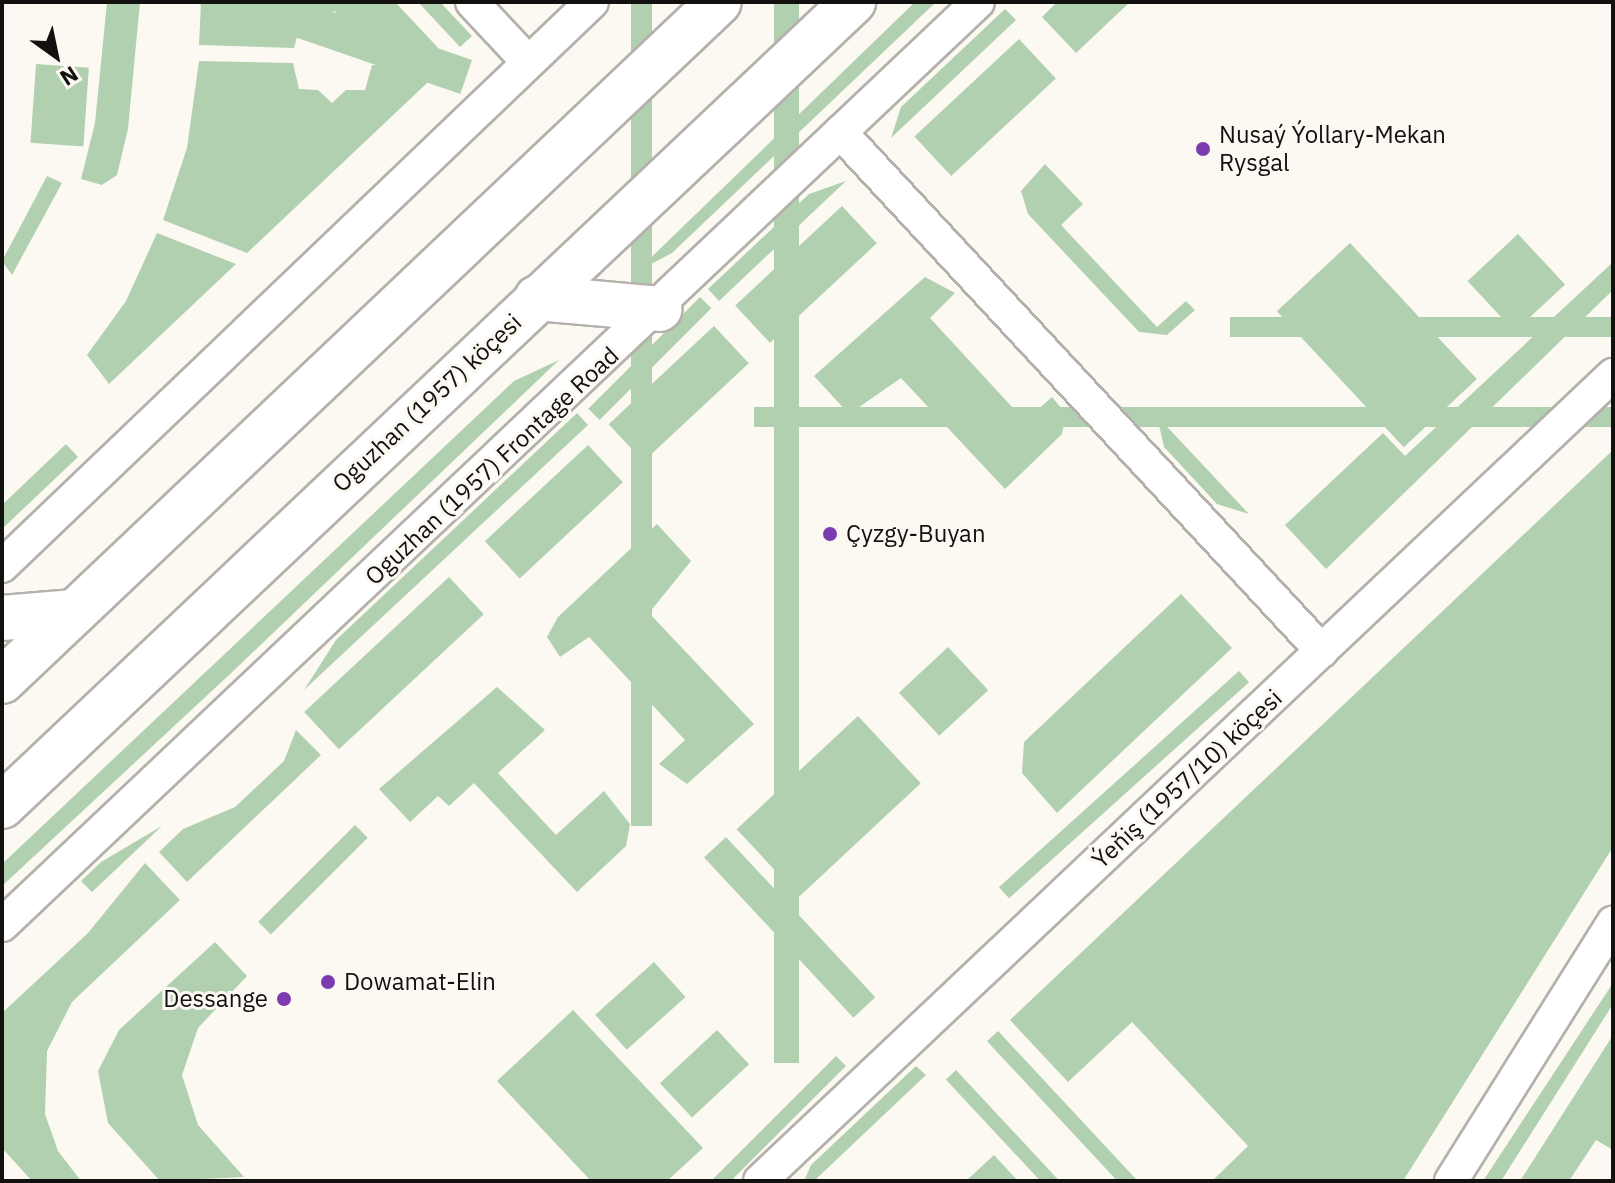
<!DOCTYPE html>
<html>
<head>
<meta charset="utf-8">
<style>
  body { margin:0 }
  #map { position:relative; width:1615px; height:1183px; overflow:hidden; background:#fcf9f3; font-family:"IBM Plex Sans",sans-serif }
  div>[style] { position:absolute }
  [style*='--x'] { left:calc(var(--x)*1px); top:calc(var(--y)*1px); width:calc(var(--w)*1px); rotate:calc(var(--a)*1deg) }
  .green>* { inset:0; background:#b1d0af; transform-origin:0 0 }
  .roads { filter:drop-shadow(2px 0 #b4b1ac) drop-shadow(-2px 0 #b4b1ac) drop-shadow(0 2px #b4b1ac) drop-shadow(0 -2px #b4b1ac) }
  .minor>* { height:32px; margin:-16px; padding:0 16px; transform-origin:16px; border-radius:16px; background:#fff }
  .secondary>* { height:44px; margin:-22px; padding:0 22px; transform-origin:22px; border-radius:22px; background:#fff }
  .dots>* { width:22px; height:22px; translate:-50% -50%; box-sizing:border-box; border:4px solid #fcf9f3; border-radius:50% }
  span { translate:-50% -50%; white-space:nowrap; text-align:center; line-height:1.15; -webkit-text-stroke:6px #fcf9f3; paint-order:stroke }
  .poi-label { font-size:24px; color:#131110 }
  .left { translate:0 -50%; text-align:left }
  .right { translate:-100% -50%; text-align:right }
  .street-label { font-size:24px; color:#131110 }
  .frame { position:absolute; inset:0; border:4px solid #131110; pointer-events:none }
  .north { position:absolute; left:16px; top:16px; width:80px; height:80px; -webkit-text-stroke:6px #fcf9f3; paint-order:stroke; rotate:147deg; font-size:22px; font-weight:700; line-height:32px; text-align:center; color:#131110 }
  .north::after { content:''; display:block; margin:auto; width:28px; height:36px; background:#131110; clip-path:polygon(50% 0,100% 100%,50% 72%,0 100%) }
</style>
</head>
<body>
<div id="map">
  <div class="green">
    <div style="clip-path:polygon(107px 2px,140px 2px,128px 129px,117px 175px,102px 185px,81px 179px,95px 123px)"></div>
    <div style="clip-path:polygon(201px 2px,395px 2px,442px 52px,373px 50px,367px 25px,348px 24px,334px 11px,320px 23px,301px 23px,294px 48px,199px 45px)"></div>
    <div style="clip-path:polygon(418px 2px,440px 2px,472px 36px,460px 47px)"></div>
    <div style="left:631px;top:2px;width:21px;height:824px"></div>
    <div style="left:774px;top:2px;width:25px;height:1061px"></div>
    <div style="clip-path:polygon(915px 2px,936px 2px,672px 253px,636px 272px)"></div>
    <div style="clip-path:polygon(1057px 2px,1130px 2px,1076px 53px,1042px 17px)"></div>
    <div style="clip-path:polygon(1005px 9px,1016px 20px,891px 138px,901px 107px)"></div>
    <div style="left:1019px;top:39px;width:54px;height:143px;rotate:47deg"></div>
    <div style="left:472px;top:60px;width:36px;height:547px;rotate:109deg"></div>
    <div style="clip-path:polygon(199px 61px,293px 63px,299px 89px,318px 90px,332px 103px,346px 90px,365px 90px,372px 65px,444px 67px,247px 253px,163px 220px,187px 148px)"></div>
    <div style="left:36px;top:64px;width:53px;height:79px;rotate:4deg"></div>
    <div style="clip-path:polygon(1045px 164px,1083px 204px,1061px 225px,1157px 327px,1186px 301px,1195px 310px,1167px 335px,1139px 332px,1028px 214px,1021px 191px)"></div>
    <div style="clip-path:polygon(47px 176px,62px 183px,12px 275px,2px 261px)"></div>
    <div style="clip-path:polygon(846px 181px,719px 301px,708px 289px,809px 194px)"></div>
    <div style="left:842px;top:206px;width:51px;height:146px;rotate:47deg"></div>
    <div style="clip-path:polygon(157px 233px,236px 264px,109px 384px,87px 355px,126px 301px)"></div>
    <div style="left:1518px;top:234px;width:69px;height:69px;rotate:47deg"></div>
    <div style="left:1350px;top:243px;width:186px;height:100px;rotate:47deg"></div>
    <div style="clip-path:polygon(1613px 262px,1613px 290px,1326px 569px,1285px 525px,1383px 433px,1405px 456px)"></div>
    <div style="clip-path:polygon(925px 277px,955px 293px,930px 318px,1025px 421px,1052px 397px,1066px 414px,1062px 434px,1005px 489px,901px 378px,849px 414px,814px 376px)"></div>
    <div style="left:700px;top:297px;width:16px;height:158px;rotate:45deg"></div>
    <div style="left:1613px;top:317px;width:20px;height:383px;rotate:90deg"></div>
    <div style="left:714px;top:326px;width:51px;height:144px;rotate:47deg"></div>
    <div style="clip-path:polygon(559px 360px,229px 675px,2px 886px,2px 864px,514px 381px)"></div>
    <div style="left:1613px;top:407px;width:20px;height:859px;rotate:90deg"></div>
    <div style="clip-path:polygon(577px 413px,588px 425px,304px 690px,336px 640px)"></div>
    <div style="clip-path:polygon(1157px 416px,1249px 514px,1217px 504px,1164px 447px)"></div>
    <div style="clip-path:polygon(66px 444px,78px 457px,2px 529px,2px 505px)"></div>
    <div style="left:588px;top:445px;width:51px;height:141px;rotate:47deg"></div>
    <div style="clip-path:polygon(1613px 450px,1613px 847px,1403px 1181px,1212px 1181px,1248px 1146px,1132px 1022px,1068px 1082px,1010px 1020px)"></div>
    <div style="clip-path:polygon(657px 524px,691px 561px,649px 613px,754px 724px,687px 784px,659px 764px,685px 740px,589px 637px,560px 657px,547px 637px,558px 617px)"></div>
    <div style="left:449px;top:577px;width:51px;height:198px;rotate:47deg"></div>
    <div style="clip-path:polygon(1181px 594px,1232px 648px,1057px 813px,1022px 773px,1024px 742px)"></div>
    <div style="left:948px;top:647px;width:59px;height:67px;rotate:47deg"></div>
    <div style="left:1239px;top:671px;width:15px;height:323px;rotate:48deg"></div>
    <div style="clip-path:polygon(497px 687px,545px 730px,498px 773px,556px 835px,604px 791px,630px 824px,626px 846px,577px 892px,474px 783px,449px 806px,438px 796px,410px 822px,379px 789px)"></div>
    <div style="left:858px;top:716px;width:92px;height:166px;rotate:47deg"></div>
    <div style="clip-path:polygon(296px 730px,321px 755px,187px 882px,159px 852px,183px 829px,235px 807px,284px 761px)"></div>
    <div style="left:355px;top:825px;width:18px;height:137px;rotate:45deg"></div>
    <div style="clip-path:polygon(162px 826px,92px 892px,81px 881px,101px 862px)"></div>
    <div style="left:726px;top:837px;width:219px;height:30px;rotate:47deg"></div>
    <div style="clip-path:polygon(145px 863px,180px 900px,72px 1002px,47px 1051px,45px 1114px,58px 1151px,81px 1181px,32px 1181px,2px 1148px,2px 1013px,88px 933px)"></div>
    <div style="clip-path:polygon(215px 942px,247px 976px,198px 1028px,182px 1075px,198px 1125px,244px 1177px,160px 1181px,108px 1123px,98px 1071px,119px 1030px)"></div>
    <div style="left:654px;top:962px;width:47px;height:79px;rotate:48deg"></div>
    <div style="clip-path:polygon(1613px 983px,1613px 1004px,1501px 1181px,1483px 1181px)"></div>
    <div style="clip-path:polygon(573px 1010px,703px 1148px,667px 1181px,591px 1181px,497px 1081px)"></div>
    <div style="left:717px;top:1030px;width:47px;height:78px;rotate:47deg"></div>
    <div style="left:998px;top:1031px;width:206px;height:15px;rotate:47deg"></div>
    <div style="clip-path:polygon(1613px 1035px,1613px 1150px,1596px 1140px,1569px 1181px,1520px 1181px)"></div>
    <div style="left:836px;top:1056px;width:14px;height:183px;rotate:45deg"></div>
    <div style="clip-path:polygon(916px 1066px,926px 1075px,814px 1181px,804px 1181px,811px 1165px)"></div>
    <div style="left:956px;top:1070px;width:152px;height:14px;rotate:47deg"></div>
    <div style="clip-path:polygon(994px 1155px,1018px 1181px,966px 1181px)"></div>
  </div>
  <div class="roads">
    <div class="minor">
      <div style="--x:472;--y:2;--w:82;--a:47"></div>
      <div style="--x:840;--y:132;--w:708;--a:47.12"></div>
      <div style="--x:2;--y:566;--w:816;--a:-43.71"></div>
      <div style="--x:2;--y:925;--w:1343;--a:-43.4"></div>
      <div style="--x:760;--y:1181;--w:1174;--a:-43.38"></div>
      <div style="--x:1451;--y:1181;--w:305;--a:-57.9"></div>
    </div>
    <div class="secondary">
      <div style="--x:537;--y:298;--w:123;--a:5.1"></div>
      <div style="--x:2;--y:618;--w:73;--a:-4.7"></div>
      <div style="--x:2;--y:681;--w:987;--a:-43.44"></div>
      <div style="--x:2;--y:806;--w:1171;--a:-43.37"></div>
    </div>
  </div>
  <div class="dots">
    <div style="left:1203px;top:149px;background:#7c3baf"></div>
    <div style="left:830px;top:534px;background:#7c3baf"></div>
    <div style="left:328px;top:982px;background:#7c3baf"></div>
    <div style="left:284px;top:999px;background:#7c3baf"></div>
  </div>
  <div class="poi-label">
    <span class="left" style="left:1219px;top:149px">Nusaý Ýollary-Mekan<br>Rysgal</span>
    <span class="left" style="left:846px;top:534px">Çyzgy-Buyan</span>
    <span class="left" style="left:344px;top:982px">Dowamat-Elin</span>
    <span class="right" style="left:268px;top:999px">Dessange</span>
  </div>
  <div class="street-label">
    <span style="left:427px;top:403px;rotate:-43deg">Oguzhan (1957) köçesi</span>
    <span style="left:492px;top:466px;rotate:-43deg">Oguzhan (1957) Frontage Road</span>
    <span style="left:1187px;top:779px;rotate:-43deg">Ýeňiş (1957/10) köçesi</span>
  </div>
  <div class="frame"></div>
  <div class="north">N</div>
</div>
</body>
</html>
